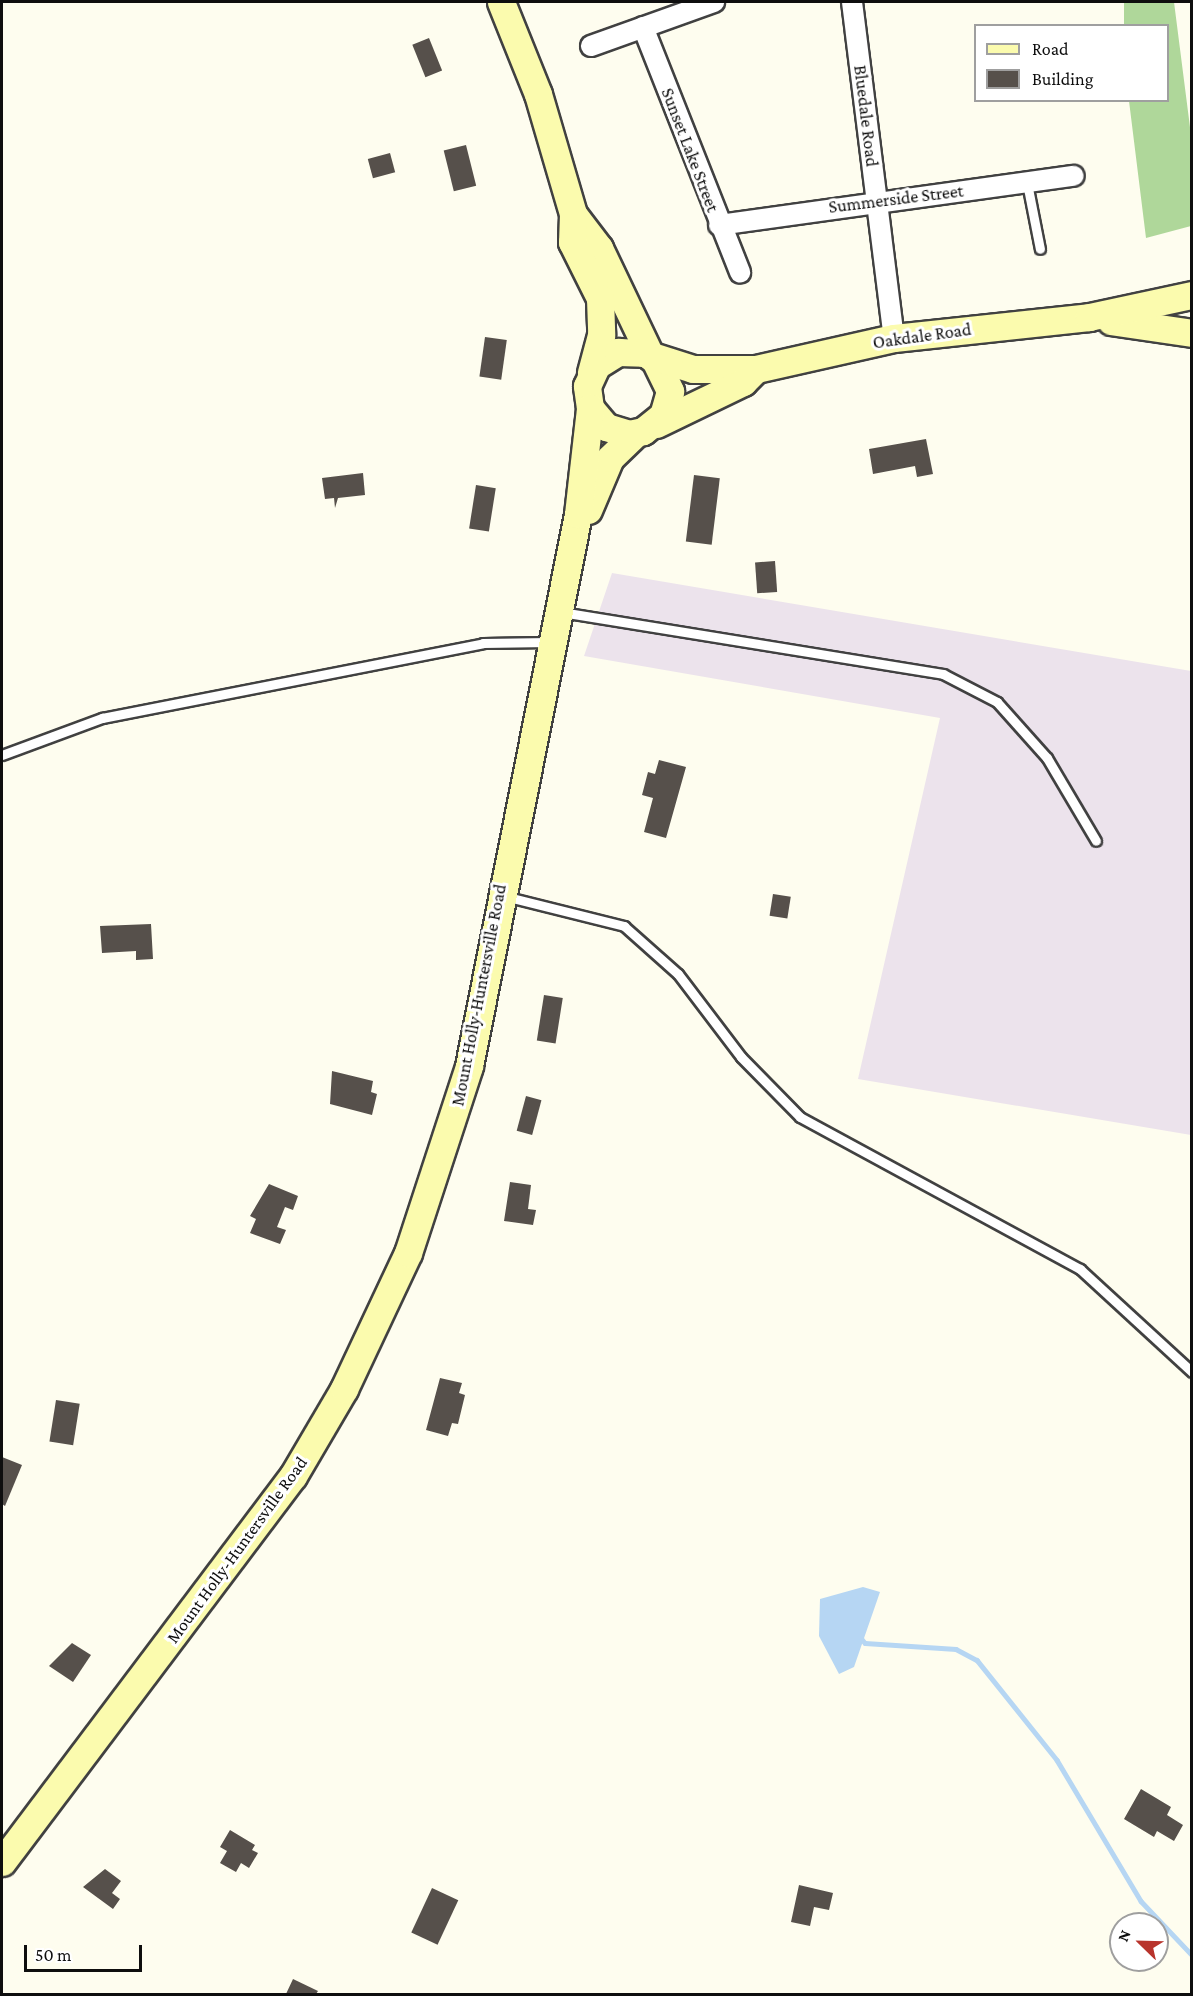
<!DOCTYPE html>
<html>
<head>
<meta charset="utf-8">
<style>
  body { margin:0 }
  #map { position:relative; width:1193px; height:1996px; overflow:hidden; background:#fefdef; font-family:"Crimson Pro",serif }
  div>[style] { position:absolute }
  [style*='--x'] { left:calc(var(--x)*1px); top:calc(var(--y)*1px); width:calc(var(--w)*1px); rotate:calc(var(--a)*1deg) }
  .industrial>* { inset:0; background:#ece3ec }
  .forest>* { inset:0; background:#afd79a }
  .water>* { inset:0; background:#b6d6f3 }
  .stream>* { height:4.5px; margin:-2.25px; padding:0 2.25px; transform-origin:2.25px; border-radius:2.25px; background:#b6d6f3 }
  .building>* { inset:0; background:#56504b; transform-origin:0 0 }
  .roads { filter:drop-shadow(2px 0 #414141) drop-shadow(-2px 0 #414141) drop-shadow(0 2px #414141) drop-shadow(0 -2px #414141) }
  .lane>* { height:9px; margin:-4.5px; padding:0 4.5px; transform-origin:4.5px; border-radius:4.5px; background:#fff }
  .street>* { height:20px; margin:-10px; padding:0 10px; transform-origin:10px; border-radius:10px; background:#fff }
  .secondary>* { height:27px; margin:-13.5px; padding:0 13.5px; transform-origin:13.5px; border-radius:13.5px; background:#fbfbae }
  span { translate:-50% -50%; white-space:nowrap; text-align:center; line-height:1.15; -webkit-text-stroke:6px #fff; paint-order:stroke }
  .street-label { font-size:18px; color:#0e0e0e }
  .frame { position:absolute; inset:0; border:3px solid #0e0e0e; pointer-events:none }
  .legend { position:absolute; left:974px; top:24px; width:195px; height:78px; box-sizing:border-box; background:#fff; border:2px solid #9f9f9f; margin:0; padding:8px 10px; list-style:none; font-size:18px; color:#0e0e0e }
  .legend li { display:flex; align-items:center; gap:12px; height:30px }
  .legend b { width:30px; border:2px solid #9f9f9f }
  .north { position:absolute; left:1109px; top:1912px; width:60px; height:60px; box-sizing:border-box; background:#fff; border:2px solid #9f9f9f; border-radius:50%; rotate:293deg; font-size:16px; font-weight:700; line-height:24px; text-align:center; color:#0e0e0e }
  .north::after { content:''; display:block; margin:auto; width:21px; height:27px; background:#b8342c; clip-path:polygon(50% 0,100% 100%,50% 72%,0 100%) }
  .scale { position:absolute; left:24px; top:1945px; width:118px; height:27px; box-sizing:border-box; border:3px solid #0e0e0e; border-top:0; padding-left:8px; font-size:18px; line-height:21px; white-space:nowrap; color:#0e0e0e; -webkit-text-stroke:4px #fff; paint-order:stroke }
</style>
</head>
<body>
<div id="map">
  <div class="industrial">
    <div style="clip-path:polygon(612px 573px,1191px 671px,1191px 1135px,858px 1079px,940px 718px,584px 656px)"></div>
  </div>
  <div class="forest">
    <div style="clip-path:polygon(1124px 2px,1174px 2px,1191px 135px,1191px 226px,1146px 238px,1129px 101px,1168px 100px,1168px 26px,1124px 25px)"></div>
  </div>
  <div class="water">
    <div style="clip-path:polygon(863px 1587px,880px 1592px,854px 1667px,839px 1674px,819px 1636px,820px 1599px)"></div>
  </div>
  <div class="stream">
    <div style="--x:861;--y:1638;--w:6;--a:51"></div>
    <div style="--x:865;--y:1643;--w:91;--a:3.8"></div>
    <div style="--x:956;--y:1649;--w:24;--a:28"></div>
    <div style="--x:977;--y:1660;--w:128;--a:51.3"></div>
    <div style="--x:1057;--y:1760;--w:164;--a:59.2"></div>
    <div style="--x:1141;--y:1901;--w:74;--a:46.6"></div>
  </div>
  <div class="building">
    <div style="left:429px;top:38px;width:35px;height:18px;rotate:68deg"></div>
    <div style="left:466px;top:145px;width:42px;height:23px;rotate:76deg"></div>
    <div style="left:390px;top:153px;width:20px;height:23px;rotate:75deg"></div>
    <div style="left:485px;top:337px;width:22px;height:40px;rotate:8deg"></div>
    <div style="clip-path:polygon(926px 439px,933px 474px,917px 477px,915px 466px,873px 474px,869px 449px)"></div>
    <div style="clip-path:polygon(363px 473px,365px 495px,338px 498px,335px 508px,334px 498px,325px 499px,322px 478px)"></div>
    <div style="left:694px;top:475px;width:26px;height:67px;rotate:7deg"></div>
    <div style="left:476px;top:485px;width:20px;height:44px;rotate:9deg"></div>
    <div style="left:775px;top:561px;width:31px;height:20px;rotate:86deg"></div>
    <div style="clip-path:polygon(659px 760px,686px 767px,666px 838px,644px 832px,653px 798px,642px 795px,648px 772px,655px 774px)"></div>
    <div style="left:773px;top:894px;width:18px;height:22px;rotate:9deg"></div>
    <div style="clip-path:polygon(151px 924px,153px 959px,136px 960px,136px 951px,102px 953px,100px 926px)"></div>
    <div style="left:544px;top:995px;width:19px;height:46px;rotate:9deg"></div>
    <div style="clip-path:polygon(332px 1071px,373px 1081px,371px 1092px,377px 1094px,372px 1115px,330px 1104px)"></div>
    <div style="left:526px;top:1096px;width:16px;height:36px;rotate:15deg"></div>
    <div style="clip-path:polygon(510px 1182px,531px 1185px,528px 1209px,536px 1210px,533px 1225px,504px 1221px)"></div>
    <div style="clip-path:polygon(269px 1184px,298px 1196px,293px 1210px,285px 1207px,277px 1227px,286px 1230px,280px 1244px,250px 1233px,256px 1219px,250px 1216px)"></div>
    <div style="clip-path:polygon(440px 1378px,462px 1383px,459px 1393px,465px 1395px,458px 1424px,452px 1423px,448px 1436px,426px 1430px)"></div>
    <div style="left:56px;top:1400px;width:24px;height:42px;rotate:9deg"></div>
    <div style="clip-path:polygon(2px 1457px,22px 1465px,5px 1506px,2px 1504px)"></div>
    <div style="clip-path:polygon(72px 1643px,91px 1655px,73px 1682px,49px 1666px)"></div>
    <div style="clip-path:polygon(1141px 1789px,1171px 1807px,1167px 1815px,1183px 1825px,1174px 1841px,1157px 1831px,1154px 1837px,1124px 1819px)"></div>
    <div style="clip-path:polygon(230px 1830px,255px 1845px,252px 1850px,258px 1853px,249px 1868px,241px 1863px,236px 1872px,220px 1863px,227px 1851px,220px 1847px)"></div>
    <div style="clip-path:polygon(105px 1869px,121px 1881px,112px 1893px,120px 1899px,113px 1909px,83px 1887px)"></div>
    <div style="clip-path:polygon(799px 1885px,833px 1893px,829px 1910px,814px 1907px,810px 1926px,791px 1922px)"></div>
    <div style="left:432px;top:1888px;width:29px;height:49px;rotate:25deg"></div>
    <div style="clip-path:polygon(293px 1979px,318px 1991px,316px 1994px,286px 1994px)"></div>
  </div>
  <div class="roads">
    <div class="lane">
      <div style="--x:1027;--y:183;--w:67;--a:78.9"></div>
      <div style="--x:561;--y:612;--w:387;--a:9.2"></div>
      <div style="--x:943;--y:674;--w:61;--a:27.4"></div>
      <div style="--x:997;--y:702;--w:75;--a:48.2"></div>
      <div style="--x:1047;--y:758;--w:96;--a:59.4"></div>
      <div style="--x:2;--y:755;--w:107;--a:-20.3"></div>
      <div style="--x:102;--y:718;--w:388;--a:-11.1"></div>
      <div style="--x:483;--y:643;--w:66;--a:-0.9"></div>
      <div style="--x:504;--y:896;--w:124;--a:14"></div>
      <div style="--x:624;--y:926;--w:72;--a:41.6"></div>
      <div style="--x:678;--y:974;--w:104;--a:52.8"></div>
      <div style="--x:741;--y:1057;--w:84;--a:45.5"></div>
      <div style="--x:800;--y:1117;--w:319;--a:28.5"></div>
      <div style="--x:1080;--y:1269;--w:152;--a:42.6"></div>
    </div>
    <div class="street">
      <div style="--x:852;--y:2;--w:339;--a:82.9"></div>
      <div style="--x:643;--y:27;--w:264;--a:68.4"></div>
      <div style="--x:591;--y:46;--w:131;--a:-19.7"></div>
      <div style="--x:719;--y:225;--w:358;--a:-7.9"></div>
    </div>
    <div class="secondary">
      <div style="--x:501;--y:2;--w:99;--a:68.1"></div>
      <div style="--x:538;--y:94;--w:125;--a:73.7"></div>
      <div style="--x:573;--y:214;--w:43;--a:52.6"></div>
      <div style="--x:599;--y:248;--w:121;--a:64.5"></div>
      <div style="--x:573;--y:214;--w:28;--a:92"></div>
      <div style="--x:572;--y:242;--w:63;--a:63.4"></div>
      <div style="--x:600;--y:298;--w:37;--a:88"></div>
      <div style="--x:601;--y:335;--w:39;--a:105"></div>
      <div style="--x:1111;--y:321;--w:82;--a:8.4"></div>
      <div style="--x:654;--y:358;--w:37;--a:64"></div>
      <div style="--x:670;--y:391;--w:25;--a:106"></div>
      <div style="--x:663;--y:415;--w:26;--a:141"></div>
      <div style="--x:643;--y:431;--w:14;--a:168"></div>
      <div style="--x:629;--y:434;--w:24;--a:-163"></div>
      <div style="--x:606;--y:427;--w:25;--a:-130"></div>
      <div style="--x:590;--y:408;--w:22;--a:-98"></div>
      <div style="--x:587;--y:386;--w:23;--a:-65"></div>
      <div style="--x:597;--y:365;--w:25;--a:-32"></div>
      <div style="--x:618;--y:352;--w:25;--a:2"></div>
      <div style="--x:643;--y:353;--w:52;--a:17.7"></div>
      <div style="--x:693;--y:369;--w:63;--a:0"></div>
      <div style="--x:756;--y:369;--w:141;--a:-12.7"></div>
      <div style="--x:894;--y:338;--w:196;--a:-6.1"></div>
      <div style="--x:1089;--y:317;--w:105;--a:-12.1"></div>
      <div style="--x:656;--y:424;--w:97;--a:-25.8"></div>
      <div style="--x:743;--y:382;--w:18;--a:-45"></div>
      <div style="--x:588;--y:510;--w:56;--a:-67.1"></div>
      <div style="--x:610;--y:458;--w:36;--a:-44"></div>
      <div style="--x:2;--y:1862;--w:483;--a:-53"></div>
      <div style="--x:293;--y:1476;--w:101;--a:-59.6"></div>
      <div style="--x:344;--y:1389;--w:150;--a:-64.8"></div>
      <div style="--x:408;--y:1253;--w:197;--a:-71.9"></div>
      <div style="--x:469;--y:1066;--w:563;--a:-78.83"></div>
      <div style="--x:578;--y:514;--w:107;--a:-83.5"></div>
    </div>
  </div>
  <div class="street-label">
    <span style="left:866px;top:116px;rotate:83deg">Bluedale Road</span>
    <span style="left:690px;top:150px;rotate:69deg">Sunset Lake Street</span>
    <span style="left:896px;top:199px;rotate:-7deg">Summerside Street</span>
    <span style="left:922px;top:336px;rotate:-8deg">Oakdale Road</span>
    <span style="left:479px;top:995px;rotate:-79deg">Mount Holly-Huntersville Road</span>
    <span style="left:237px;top:1550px;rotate:-54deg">Mount Holly-Huntersville Road</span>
  </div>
  <div class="frame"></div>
  <ul class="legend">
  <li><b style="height:8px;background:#fbfbae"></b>Road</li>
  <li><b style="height:16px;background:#56504b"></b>Building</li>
  </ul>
  <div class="north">N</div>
  <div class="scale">50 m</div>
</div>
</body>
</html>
